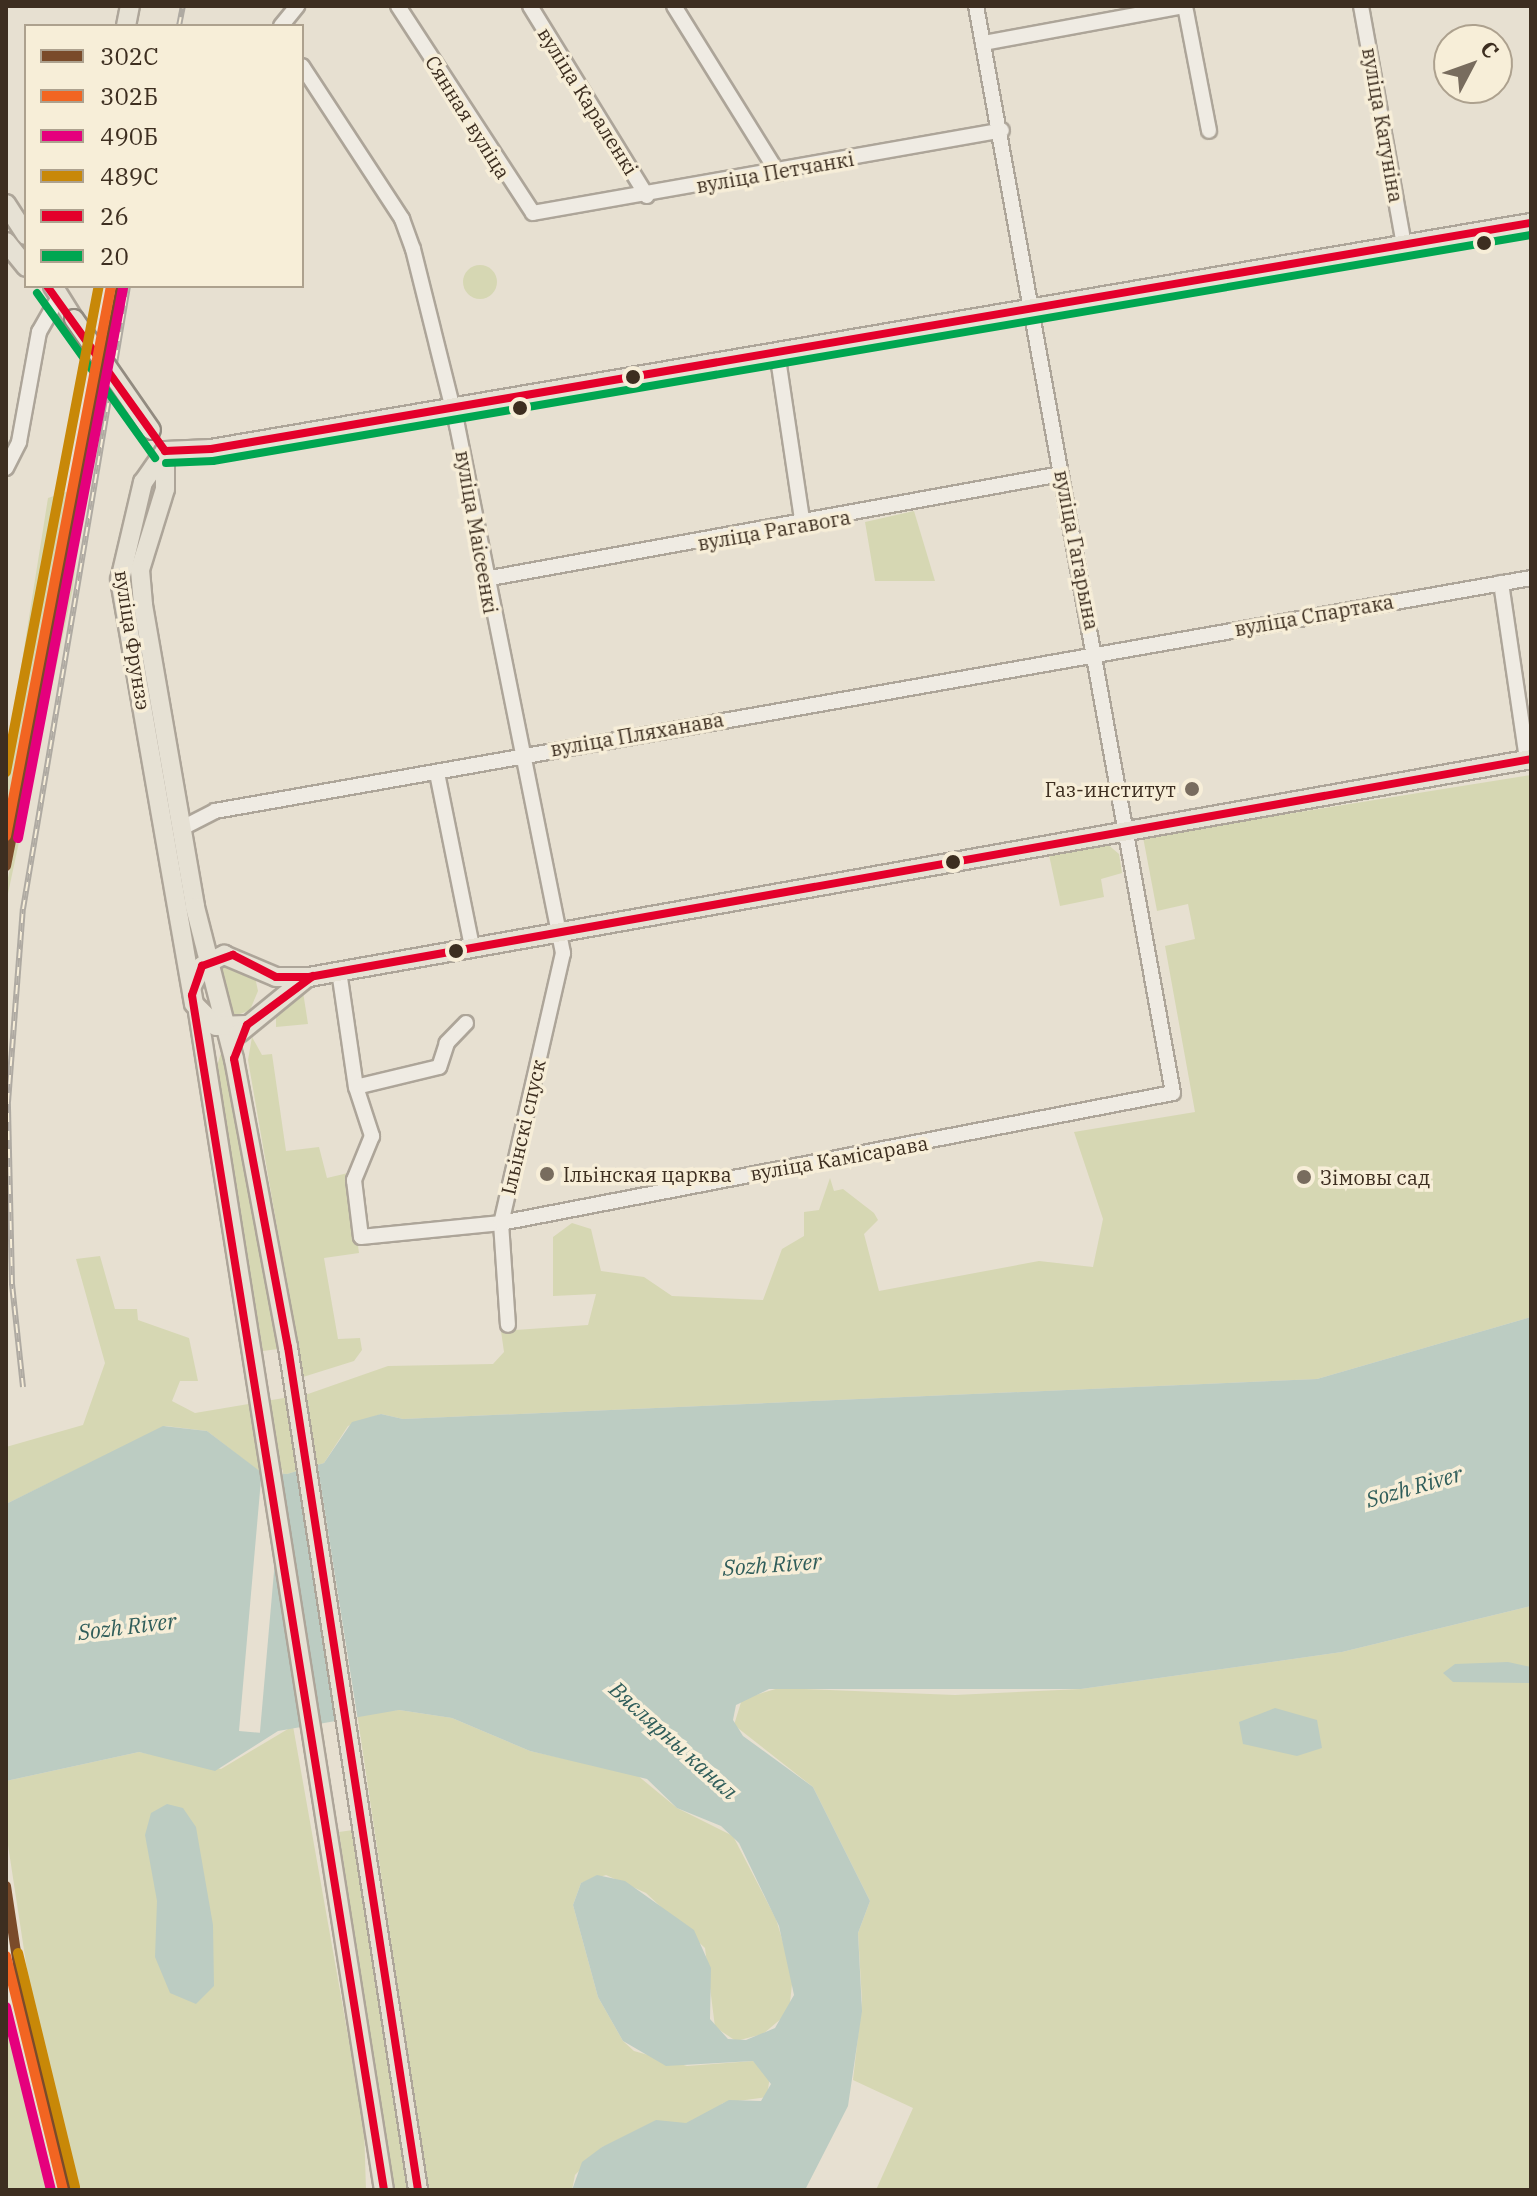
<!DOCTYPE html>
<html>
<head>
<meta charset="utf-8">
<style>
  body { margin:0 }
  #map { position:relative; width:1537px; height:2196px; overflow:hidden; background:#e7e0d1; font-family:"IBM Plex Serif",serif }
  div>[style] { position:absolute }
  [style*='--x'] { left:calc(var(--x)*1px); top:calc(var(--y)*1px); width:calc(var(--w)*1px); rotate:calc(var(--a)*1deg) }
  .green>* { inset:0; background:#d6d7b3 }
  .round { border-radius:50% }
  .water>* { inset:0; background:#bcccc2 }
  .pier>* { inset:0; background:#e7e0d1; transform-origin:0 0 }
  .roads { filter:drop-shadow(2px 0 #ada599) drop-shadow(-2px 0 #ada599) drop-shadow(0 2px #ada599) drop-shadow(0 -2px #ada599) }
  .minor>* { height:14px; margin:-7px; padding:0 7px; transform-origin:7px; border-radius:7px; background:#efebe3 }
  .major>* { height:18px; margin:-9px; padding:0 9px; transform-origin:9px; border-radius:9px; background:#e6e1d4 }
  .rail>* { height:6px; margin-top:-3px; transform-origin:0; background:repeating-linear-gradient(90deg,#f7eed8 0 9px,#afaaa2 0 18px); box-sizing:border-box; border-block:2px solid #afaaa2 }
  .bridges { filter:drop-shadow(2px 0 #928b80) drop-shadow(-2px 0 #928b80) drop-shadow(0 2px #928b80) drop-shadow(0 -2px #928b80) }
  .major-bridge>* { height:18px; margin:-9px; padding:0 9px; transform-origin:9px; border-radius:9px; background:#e6e1d4 }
  .bus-1>* { height:8px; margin:-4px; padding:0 4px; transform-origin:4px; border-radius:4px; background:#e4002b }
  .bus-2>* { height:8px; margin:-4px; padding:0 4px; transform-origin:4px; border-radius:4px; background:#00a651 }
  .rail-1>* { height:10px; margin:-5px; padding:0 5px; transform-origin:5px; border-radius:5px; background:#7a4b2a }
  .rail-2>* { height:10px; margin:-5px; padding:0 5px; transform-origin:5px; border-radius:5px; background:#f26522 }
  .rail-3>* { height:10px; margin:-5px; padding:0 5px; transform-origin:5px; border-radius:5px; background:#e5007d }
  .rail-4>* { height:10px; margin:-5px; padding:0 5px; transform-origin:5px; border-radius:5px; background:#c88808 }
  .dots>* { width:22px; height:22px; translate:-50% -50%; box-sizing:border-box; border:4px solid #f7eed8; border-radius:50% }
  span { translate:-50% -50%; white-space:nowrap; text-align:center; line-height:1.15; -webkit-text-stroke:7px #f7eed8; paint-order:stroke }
  .street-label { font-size:20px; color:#3d2e20 }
  .poi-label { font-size:20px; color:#3d2e20 }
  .right { translate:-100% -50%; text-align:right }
  .left { translate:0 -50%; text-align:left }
  .water-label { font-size:22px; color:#2f5d5a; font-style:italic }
  .frame { position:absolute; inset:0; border:8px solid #3d2e20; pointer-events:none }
  .legend { position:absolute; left:24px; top:24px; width:280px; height:264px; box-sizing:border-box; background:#f7eed8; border:2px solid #ada18e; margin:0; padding:10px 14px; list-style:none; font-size:24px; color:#3d2e20 }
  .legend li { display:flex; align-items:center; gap:16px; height:40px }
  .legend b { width:40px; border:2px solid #ada18e }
  .north { position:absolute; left:1433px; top:24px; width:80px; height:80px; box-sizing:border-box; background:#f7eed8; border:2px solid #ada18e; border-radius:50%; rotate:49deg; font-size:22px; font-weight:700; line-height:32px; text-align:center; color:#3d2e20 }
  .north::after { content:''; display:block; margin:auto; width:28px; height:36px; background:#786c5e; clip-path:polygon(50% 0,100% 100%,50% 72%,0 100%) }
</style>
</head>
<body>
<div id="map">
  <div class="green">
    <div class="round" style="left:463px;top:265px;width:34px;height:34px"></div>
    <div style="clip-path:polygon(69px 491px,11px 785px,6px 815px,6px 762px,48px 498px)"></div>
    <div style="clip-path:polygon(914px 511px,935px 581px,875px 581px,865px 522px)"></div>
    <div style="clip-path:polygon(76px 560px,73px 588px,6px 903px,6px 887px)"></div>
    <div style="clip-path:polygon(1531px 775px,1531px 1317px,1317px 1379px,403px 1419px,381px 1414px,348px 1426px,324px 1463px,287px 1474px,260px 1472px,207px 1431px,166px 1426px,6px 1504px,6px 1447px,83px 1425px,105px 1363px,76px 1259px,100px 1256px,115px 1309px,137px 1309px,138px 1320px,189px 1338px,198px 1381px,180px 1381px,172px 1401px,195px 1413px,308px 1394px,388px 1366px,493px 1364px,504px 1352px,501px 1331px,588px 1325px,596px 1294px,553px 1296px,553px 1237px,572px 1223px,591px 1229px,601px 1271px,644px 1277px,672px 1296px,763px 1300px,782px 1249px,804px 1236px,804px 1212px,819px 1210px,830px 1178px,834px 1191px,843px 1189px,874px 1213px,878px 1220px,864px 1234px,879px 1291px,1039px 1261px,1093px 1267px,1103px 1219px,1074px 1132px,1195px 1112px,1165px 946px,1195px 939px,1188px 904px,1157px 911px,1143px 837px)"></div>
    <div style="clip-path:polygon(1106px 843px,1119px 854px,1122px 873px,1101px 879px,1104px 897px,1060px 906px,1049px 855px)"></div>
    <div style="clip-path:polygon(231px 963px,255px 977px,258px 991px,250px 1010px,230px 1018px,215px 968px)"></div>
    <div style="clip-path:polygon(303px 992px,308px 1024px,276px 1027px,276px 1014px)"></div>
    <div style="clip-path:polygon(252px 1037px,262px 1055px,272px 1054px,286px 1151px,319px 1147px,327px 1178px,348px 1173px,359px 1253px,324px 1258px,338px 1339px,360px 1338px,362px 1350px,354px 1361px,303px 1377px,248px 1060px)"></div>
    <div style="clip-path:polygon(222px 1050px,227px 1056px,278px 1349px,263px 1351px,215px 1072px)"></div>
    <div style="clip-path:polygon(1531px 1606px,1531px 2190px,876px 2190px,913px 2108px,853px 2080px,862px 2001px,858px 1933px,870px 1901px,813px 1787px,734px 1725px,742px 1699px,779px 1688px,955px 1695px,1081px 1689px,1342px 1652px)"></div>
    <div style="clip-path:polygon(399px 1710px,452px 1718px,530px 1751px,637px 1775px,677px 1808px,733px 1836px,776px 1919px,793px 1975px,789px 2012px,763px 2034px,736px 2041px,715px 2027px,705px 1948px,646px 1893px,606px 1875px,581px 1883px,573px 1905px,598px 1997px,623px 2041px,634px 2051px,687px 2066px,753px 2061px,770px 2075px,767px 2097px,723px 2103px,704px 2118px,602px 2147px,575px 2175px,572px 2190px,428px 2190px,357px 1713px)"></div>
    <div style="clip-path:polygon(293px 1726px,364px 2126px,366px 2190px,78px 2190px,33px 2009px,6px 1832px,6px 1781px,139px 1752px,221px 1769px)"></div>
    <div style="clip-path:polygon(353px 1830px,405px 2151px,408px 2190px,393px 2190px,339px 1832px)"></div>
    <div style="clip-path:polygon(6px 2006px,21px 2076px,54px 2190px,6px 2190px)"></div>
  </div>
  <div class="water">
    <div style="clip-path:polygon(1531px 1317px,1531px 1606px,1342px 1652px,1081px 1689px,769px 1689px,736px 1705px,733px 1720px,743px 1736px,813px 1787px,870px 1901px,858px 1933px,862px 2011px,848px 2106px,805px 2190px,572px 2190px,582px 2162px,602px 2147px,656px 2120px,686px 2123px,729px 2100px,761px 2101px,771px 2084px,753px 2061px,666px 2066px,623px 2041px,598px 1997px,573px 1905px,581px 1883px,597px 1875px,625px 1881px,694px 1930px,711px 1968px,710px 2019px,728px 2039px,746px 2040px,775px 2028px,794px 1995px,779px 1926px,739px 1843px,721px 1826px,677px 1808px,647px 1779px,530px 1751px,452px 1718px,399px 1710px,278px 1731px,215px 1771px,139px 1752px,6px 1781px,6px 1504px,163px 1426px,207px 1431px,261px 1472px,287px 1474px,324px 1463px,352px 1422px,381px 1414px,403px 1419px,1317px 1379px)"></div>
    <div style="clip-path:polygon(1508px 1662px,1531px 1667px,1531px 1683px,1453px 1682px,1443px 1673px,1455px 1664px)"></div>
    <div style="clip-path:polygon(1275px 1708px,1317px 1720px,1322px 1748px,1297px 1756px,1243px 1744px,1239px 1722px)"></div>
    <div style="clip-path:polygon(167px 1804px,183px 1808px,196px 1827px,213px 1925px,214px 1986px,196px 2004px,170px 1993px,155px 1957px,157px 1901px,145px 1835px,151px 1813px)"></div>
  </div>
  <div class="pier">
    <div style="left:317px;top:1462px;width:258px;height:22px;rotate:81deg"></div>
    <div style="left:262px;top:1468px;width:21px;height:264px;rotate:5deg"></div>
  </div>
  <div class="roads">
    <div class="minor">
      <div style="--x:398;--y:6;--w:247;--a:56.9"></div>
      <div style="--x:533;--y:213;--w:476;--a:-10"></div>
      <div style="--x:530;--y:6;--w:223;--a:58.4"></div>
      <div style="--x:674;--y:6;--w:197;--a:58.1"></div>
      <div style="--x:1185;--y:6;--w:127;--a:79.1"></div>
      <div style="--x:1361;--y:6;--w:243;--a:79.8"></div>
      <div style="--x:281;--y:26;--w:26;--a:-51"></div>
      <div style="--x:983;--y:43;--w:205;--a:-10.4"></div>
      <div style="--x:302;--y:66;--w:183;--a:56.8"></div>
      <div style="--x:402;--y:219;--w:32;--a:70"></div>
      <div style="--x:413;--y:249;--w:181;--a:76"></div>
      <div style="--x:457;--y:425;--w:539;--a:78.65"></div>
      <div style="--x:563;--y:953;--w:277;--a:102.9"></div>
      <div style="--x:501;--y:1223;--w:102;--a:86.1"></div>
      <div style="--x:777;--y:352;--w:175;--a:81.5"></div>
      <div style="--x:6;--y:468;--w:29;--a:-63"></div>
      <div style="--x:19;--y:442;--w:112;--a:-79.7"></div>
      <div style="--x:39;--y:332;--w:40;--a:-60.3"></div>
      <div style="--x:485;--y:579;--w:585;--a:-10.33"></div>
      <div style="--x:1501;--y:583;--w:179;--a:81.6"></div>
      <div style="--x:437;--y:773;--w:177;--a:78.6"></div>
      <div style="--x:182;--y:828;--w:37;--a:-27"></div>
      <div style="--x:215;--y:811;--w:1336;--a:-10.04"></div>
      <div style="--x:339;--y:971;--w:117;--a:81.7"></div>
      <div style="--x:466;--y:1023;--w:28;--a:134"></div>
      <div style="--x:447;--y:1043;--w:25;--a:108"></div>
      <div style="--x:439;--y:1067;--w:85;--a:166.5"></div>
      <div style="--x:356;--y:1087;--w:52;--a:71.9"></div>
      <div style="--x:372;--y:1136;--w:48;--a:112.2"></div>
      <div style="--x:354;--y:1180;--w:57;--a:83"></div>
      <div style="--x:361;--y:1237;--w:141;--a:-5.7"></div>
      <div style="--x:501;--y:1223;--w:684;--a:-10.95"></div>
      <div style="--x:1173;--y:1093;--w:1105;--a:-100.27"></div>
    </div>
    <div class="major">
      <div style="--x:126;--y:26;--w:20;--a:-79"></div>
      <div style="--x:6;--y:204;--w:37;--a:57"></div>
      <div style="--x:6;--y:242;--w:32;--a:51"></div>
      <div style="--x:53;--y:286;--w:39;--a:58"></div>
      <div style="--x:165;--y:451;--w:38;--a:90"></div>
      <div style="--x:165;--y:489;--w:85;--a:107.2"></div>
      <div style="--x:140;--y:570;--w:35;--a:85"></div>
      <div style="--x:143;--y:605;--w:306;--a:80.2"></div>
      <div style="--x:195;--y:907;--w:157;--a:75.6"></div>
      <div style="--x:234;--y:1059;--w:293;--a:79.4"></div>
      <div style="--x:288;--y:1347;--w:853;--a:81.23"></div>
      <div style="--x:165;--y:451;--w:46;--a:-2.5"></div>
      <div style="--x:211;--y:449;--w:1339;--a:-9.72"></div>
      <div style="--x:165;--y:451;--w:38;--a:125"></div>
      <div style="--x:143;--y:482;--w:101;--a:103.2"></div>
      <div style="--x:120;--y:580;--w:430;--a:80.1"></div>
      <div style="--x:194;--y:1004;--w:31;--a:45"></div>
      <div style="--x:216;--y:1026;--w:31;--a:-2"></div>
      <div style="--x:192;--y:986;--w:22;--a:-63"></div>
      <div style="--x:202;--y:966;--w:25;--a:-27"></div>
      <div style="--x:224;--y:955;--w:56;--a:22.9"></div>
      <div style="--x:276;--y:977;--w:33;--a:0"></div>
      <div style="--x:309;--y:977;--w:1241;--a:-10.11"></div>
      <div style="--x:198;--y:1012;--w:1193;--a:81.03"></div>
      <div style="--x:239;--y:1033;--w:85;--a:-39.3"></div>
    </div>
  </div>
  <div class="rail">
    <div style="--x:179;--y:26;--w:20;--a:-79"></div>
    <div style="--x:23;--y:1387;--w:104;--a:-96.1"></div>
    <div style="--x:12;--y:1284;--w:182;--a:-91.3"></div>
    <div style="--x:8;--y:1102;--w:194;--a:-85.6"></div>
    <div style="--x:23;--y:909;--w:632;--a:-80.43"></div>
  </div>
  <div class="bridges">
    <div class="major-bridge">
      <div style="--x:74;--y:319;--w:135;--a:55.3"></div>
    </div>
  </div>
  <div class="bus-1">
    <div style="--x:47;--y:286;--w:203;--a:54.4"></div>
    <div style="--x:165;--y:451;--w:46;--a:-2.5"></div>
    <div style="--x:211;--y:449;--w:1339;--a:-9.72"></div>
    <div style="--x:313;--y:976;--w:82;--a:143.4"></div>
    <div style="--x:247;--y:1025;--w:36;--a:111"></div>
    <div style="--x:234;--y:1059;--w:293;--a:79.4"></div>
    <div style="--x:288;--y:1347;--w:853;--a:81.23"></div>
    <div style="--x:384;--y:2190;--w:1210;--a:-99.13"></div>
    <div style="--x:192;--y:995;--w:31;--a:-71"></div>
    <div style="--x:202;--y:966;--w:33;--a:-20"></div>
    <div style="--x:233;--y:955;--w:48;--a:27.1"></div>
    <div style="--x:276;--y:977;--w:33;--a:0"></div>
    <div style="--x:309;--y:977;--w:1241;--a:-10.11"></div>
  </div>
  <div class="bus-2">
    <div style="--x:37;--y:293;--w:203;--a:54.4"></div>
    <div style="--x:166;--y:463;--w:47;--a:-2.4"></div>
    <div style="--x:213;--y:461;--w:1337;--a:-9.73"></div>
  </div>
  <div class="rail-1">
    <div style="--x:6;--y:866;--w:591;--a:-78.79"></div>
    <div style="--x:6;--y:1886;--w:148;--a:81.4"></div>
    <div style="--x:28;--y:2032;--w:163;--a:75.5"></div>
  </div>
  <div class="rail-2">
    <div style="--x:6;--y:836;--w:560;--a:-79.19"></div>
    <div style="--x:6;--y:1956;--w:241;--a:76.3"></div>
  </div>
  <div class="rail-3">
    <div style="--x:18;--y:838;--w:560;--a:-79.19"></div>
    <div style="--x:6;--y:2007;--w:188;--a:76.2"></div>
  </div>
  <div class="rail-4">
    <div style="--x:6;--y:772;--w:495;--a:-79.2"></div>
    <div style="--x:18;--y:1953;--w:241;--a:76.3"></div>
  </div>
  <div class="dots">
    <div style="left:1484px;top:243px;background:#3d2e20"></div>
    <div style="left:633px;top:377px;background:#3d2e20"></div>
    <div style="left:520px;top:408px;background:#3d2e20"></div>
    <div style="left:1192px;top:789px;background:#786c5e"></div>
    <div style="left:953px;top:862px;background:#3d2e20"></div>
    <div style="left:456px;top:951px;background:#3d2e20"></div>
    <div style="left:547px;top:1174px;background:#786c5e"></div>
    <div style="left:1304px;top:1177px;background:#786c5e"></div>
  </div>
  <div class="street-label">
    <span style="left:588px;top:101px;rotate:58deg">вуліца Караленкі</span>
    <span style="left:468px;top:117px;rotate:58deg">Сянная вуліца</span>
    <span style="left:1383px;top:125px;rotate:80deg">вуліца Катуніна</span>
    <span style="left:775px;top:172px;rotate:-10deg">вуліца Петчанкі</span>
    <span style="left:774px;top:530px;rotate:-10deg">вуліца Рагавога</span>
    <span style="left:477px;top:532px;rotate:80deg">вуліца Маісеенкі</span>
    <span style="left:1077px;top:550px;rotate:79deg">вуліца Гагарына</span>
    <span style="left:1314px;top:615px;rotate:-10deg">вуліца Спартака</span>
    <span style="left:133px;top:640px;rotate:81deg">вуліца Фрунзэ</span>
    <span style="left:637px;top:734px;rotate:-10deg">вуліца Пляханава</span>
    <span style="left:523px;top:1127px;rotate:-77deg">Ільінскі спуск</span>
    <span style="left:839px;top:1158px;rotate:-10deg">вуліца Камісарава</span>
  </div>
  <div class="poi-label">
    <span class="right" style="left:1176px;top:789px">Газ-институт</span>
    <span class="left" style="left:563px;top:1174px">Ільінская царква</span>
    <span class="left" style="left:1320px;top:1177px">Зімовы сад</span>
  </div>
  <div class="water-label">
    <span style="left:1414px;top:1486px;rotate:-16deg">Sozh River</span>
    <span style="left:772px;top:1564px;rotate:-4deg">Sozh River</span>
    <span style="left:127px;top:1626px;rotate:-7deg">Sozh River</span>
    <span style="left:674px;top:1740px;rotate:42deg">Вяслярны канал</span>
  </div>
  <div class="frame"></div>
  <ul class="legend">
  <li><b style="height:10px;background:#7a4b2a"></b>302С</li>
  <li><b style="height:10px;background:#f26522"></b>302Б</li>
  <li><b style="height:10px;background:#e5007d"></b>490Б</li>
  <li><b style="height:10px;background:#c88808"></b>489С</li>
  <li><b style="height:10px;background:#e4002b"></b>26</li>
  <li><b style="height:10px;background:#00a651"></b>20</li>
  </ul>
  <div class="north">С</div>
</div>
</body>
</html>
